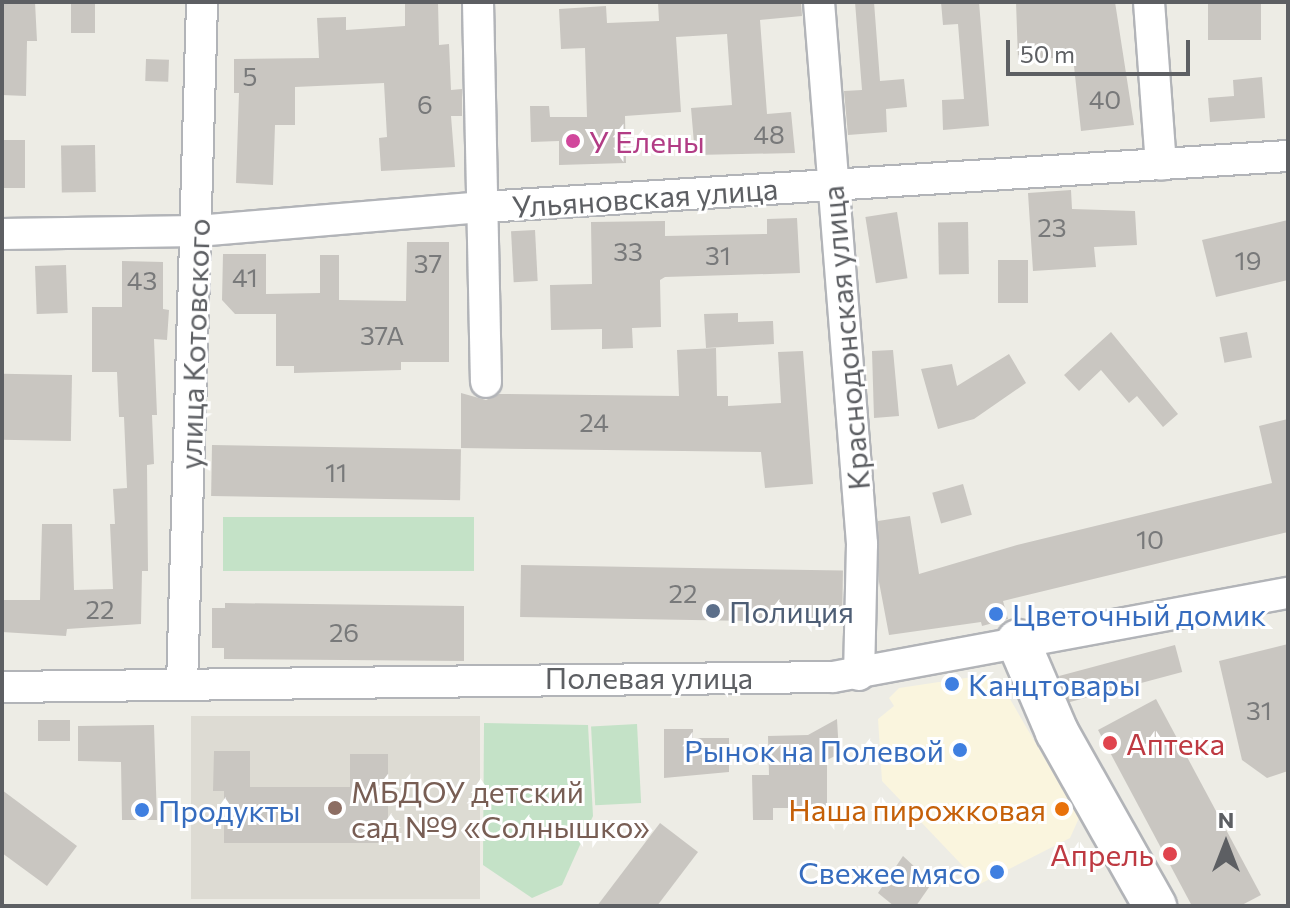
<!DOCTYPE html>
<html>
<head>
<meta charset="utf-8">
<style>
  body { margin:0 }
  #map { position:relative; width:1290px; height:908px; overflow:hidden; background:#edece5; font-family:Commissioner,sans-serif }
  div>[style] { position:absolute }
  [style*='--x'] { left:calc(var(--x)*1px); top:calc(var(--y)*1px); width:calc(var(--w)*1px); rotate:calc(var(--a)*1deg) }
  .commercial>* { inset:0; background:#faf5de }
  .education>* { inset:0; background:#dddbd3; transform-origin:0 0 }
  .green>* { inset:0; background:#c4e2c7; transform-origin:0 0 }
  .building>* { inset:0; background:#c9c6c1; transform-origin:0 0 }
  .roads { filter:drop-shadow(2px 0 #b2b4b8) drop-shadow(-2px 0 #b2b4b8) drop-shadow(0 2px #b2b4b8) drop-shadow(0 -2px #b2b4b8) }
  .street>* { height:30px; margin:-15px; padding:0 15px; transform-origin:15px; border-radius:15px; background:#fff }
  .secondary>* { height:42px; margin:-21px; padding:0 21px; transform-origin:21px; border-radius:21px; background:#fff }
  .dots>* { width:22px; height:22px; translate:-50% -50%; box-sizing:border-box; border:4px solid #fff; border-radius:50% }
  span { translate:-50% -50%; white-space:nowrap; text-align:center; line-height:1.15; -webkit-text-stroke:6px #fff; paint-order:stroke }
  .number-label { font-size:26px; color:#78797a }
  .number-label span { -webkit-text-stroke-width:0 }
  .hotel-label { font-size:30px; color:#b23c85 }
  .left { translate:0 -50%; text-align:left }
  .street-label { font-size:30px; color:#5d5f63 }
  .service-label { font-size:30px; color:#4e5e75 }
  .shop-label { font-size:30px; color:#366cbe }
  .right { translate:-100% -50%; text-align:right }
  .health-label { font-size:30px; color:#be3a42 }
  .education-label { font-size:30px; color:#785e54 }
  .food-label { font-size:30px; color:#c56008 }
  .frame { position:absolute; inset:0; border:4px solid #5d5f63; pointer-events:none }
  .north { position:absolute; left:1186px; top:804px; width:80px; height:80px; -webkit-text-stroke:6px #fff; paint-order:stroke; rotate:0deg; font-size:22px; font-weight:700; line-height:32px; text-align:center; color:#5d5f63 }
  .north::after { content:''; display:block; margin:auto; width:28px; height:36px; background:#5d5f63; clip-path:polygon(50% 0,100% 100%,50% 72%,0 100%) }
  .scale { position:absolute; left:1006px; top:40px; width:184px; height:36px; box-sizing:border-box; border:4px solid #5d5f63; border-top:0; padding-left:10px; font-size:24px; line-height:28px; white-space:nowrap; color:#5d5f63; -webkit-text-stroke:6px #fff; paint-order:stroke }
</style>
</head>
<body>
<div id="map">
  <div class="commercial">
    <div style="clip-path:polygon(986px 675px,1003px 687px,1079px 818px,1070px 838px,980px 884px,882px 781px,878px 719px,894px 706px,889px 698px,899px 688px)"></div>
  </div>
  <div class="education">
    <div style="left:191px;top:716px;width:289px;height:183px"></div>
  </div>
  <div class="green">
    <div style="left:223px;top:517px;width:251px;height:54px"></div>
    <div style="clip-path:polygon(484px 723px,588px 725px,593px 816px,562px 885px,532px 898px,483px 865px)"></div>
    <div style="left:637px;top:724px;width:79px;height:46px;rotate:87deg"></div>
  </div>
  <div class="building">
    <div style="clip-path:polygon(2px 2px,35px 2px,37px 41px,27px 41px,26px 96px,2px 95px)"></div>
    <div style="clip-path:polygon(405px 2px,438px 2px,439px 45px,449px 44px,451px 90px,462px 89px,462px 116px,451px 116px,455px 167px,381px 171px,379px 138px,387px 137px,384px 83px,295px 87px,295px 125px,275px 125px,273px 185px,236px 183px,239px 93px,234px 93px,234px 59px,319px 58px,317px 18px,346px 17px,346px 30px,405px 26px)"></div>
    <div style="clip-path:polygon(658px 2px,801px 2px,802px 16px,760px 20px,767px 114px,791px 112px,795px 153px,695px 155px,691px 108px,732px 105px,727px 34px,676px 37px,681px 112px,625px 116px,626px 163px,559px 165px,559px 141px,531px 142px,530px 106px,549px 106px,550px 117px,587px 117px,585px 48px,561px 49px,559px 9px,606px 6px,607px 23px,659px 21px)"></div>
    <div style="clip-path:polygon(855px 2px,874px 2px,880px 81px,904px 79px,907px 107px,886px 109px,887px 132px,848px 135px,844px 91px,862px 90px)"></div>
    <div style="clip-path:polygon(941px 2px,979px 2px,989px 126px,943px 130px,942px 100px,964px 99px,958px 24px,943px 25px)"></div>
    <div style="clip-path:polygon(1016px 2px,1115px 2px,1134px 125px,1081px 131px,1073px 57px,1018px 60px)"></div>
    <div style="left:1208px;top:2px;width:53px;height:38px"></div>
    <div style="left:71px;top:3px;width:24px;height:30px"></div>
    <div style="left:146px;top:59px;width:23px;height:22px;rotate:2deg"></div>
    <div style="clip-path:polygon(1262px 77px,1265px 118px,1210px 122px,1208px 98px,1234px 96px,1233px 80px)"></div>
    <div style="left:2px;top:140px;width:23px;height:48px"></div>
    <div style="left:95px;top:145px;width:47px;height:34px;rotate:89deg"></div>
    <div style="clip-path:polygon(1071px 190px,1072px 209px,1135px 211px,1137px 245px,1094px 247px,1096px 267px,1033px 271px,1028px 193px)"></div>
    <div style="left:897px;top:212px;width:67px;height:32px;rotate:81deg"></div>
    <div style="clip-path:polygon(797px 218px,800px 273px,665px 277px,660px 280px,661px 327px,632px 328px,633px 348px,602px 349px,602px 329px,551px 330px,550px 285px,592px 284px,591px 222px,665px 221px,665px 236px,767px 234px,767px 219px)"></div>
    <div style="clip-path:polygon(1288px 220px,1288px 280px,1216px 297px,1202px 240px)"></div>
    <div style="left:968px;top:222px;width:52px;height:30px;rotate:89deg"></div>
    <div style="left:535px;top:230px;width:51px;height:24px;rotate:87deg"></div>
    <div style="clip-path:polygon(407px 242px,449px 242px,449px 362px,401px 362px,401px 370px,294px 373px,294px 366px,276px 366px,276px 314px,235px 314px,222px 300px,223px 254px,266px 254px,266px 294px,320px 293px,320px 255px,339px 255px,339px 300px,406px 301px)"></div>
    <div style="left:998px;top:260px;width:30px;height:43px"></div>
    <div style="clip-path:polygon(122px 261px,163px 262px,163px 309px,169px 310px,167px 340px,154px 339px,157px 415px,152px 415px,154px 464px,147px 465px,148px 571px,142px 571px,141px 624px,67px 629px,66px 636px,2px 632px,2px 600px,40px 600px,42px 524px,72px 524px,74px 590px,113px 589px,110px 524px,115px 524px,113px 489px,127px 488px,124px 417px,119px 417px,117px 372px,92px 372px,92px 307px,122px 307px)"></div>
    <div style="left:66px;top:265px;width:48px;height:31px;rotate:88deg"></div>
    <div style="clip-path:polygon(738px 313px,738px 322px,773px 321px,774px 344px,706px 348px,704px 314px)"></div>
    <div style="clip-path:polygon(1111px 332px,1178px 414px,1163px 427px,1137px 396px,1129px 403px,1101px 370px,1079px 391px,1064px 375px)"></div>
    <div style="left:1247px;top:332px;width:26px;height:28px;rotate:79deg"></div>
    <div style="clip-path:polygon(716px 348px,717px 396px,728px 396px,728px 406px,781px 403px,778px 352px,803px 351px,813px 484px,765px 488px,761px 452px,461px 448px,461px 393px,486px 400px,499px 394px,679px 396px,677px 350px)"></div>
    <div style="clip-path:polygon(893px 350px,899px 416px,874px 418px,872px 351px)"></div>
    <div style="clip-path:polygon(1009px 354px,1026px 383px,974px 419px,938px 429px,921px 369px,952px 364px,957px 386px)"></div>
    <div style="left:72px;top:375px;width:66px;height:70px;rotate:91deg"></div>
    <div style="clip-path:polygon(1288px 419px,1288px 532px,1003px 601px,1008px 619px,982px 626px,981px 622px,889px 635px,879px 582px,878px 521px,910px 516px,919px 574px,1017px 545px,1272px 483px,1259px 426px)"></div>
    <div style="left:212px;top:445px;width:249px;height:51px;rotate:1deg"></div>
    <div style="left:963px;top:484px;width:32px;height:32px;rotate:74deg"></div>
    <div style="left:521px;top:565px;width:322px;height:52px;rotate:1deg"></div>
    <div style="clip-path:polygon(225px 603px,464px 606px,464px 661px,224px 659px,224px 648px,212px 648px,212px 608px,225px 608px)"></div>
    <div style="clip-path:polygon(1288px 644px,1288px 771px,1267px 778px,1242px 760px,1219px 661px)"></div>
    <div style="left:1175px;top:645px;width:28px;height:120px;rotate:75deg"></div>
    <div style="clip-path:polygon(1156px 699px,1261px 895px,1240px 906px,1192px 906px,1098px 730px)"></div>
    <div style="clip-path:polygon(837px 719px,839px 754px,827px 760px,827px 808px,773px 808px,773px 820px,753px 820px,752px 775px,769px 775px,768px 736px,808px 735px)"></div>
    <div style="left:38px;top:720px;width:32px;height:21px"></div>
    <div style="clip-path:polygon(154px 725px,157px 820px,122px 820px,121px 762px,78px 761px,78px 726px)"></div>
    <div style="clip-path:polygon(664px 729px,693px 729px,693px 738px,729px 738px,729px 772px,664px 778px)"></div>
    <div style="clip-path:polygon(214px 751px,250px 751px,250px 787px,350px 787px,350px 754px,388px 754px,388px 843px,224px 843px,224px 791px,213px 791px)"></div>
    <div style="clip-path:polygon(2px 790px,77px 846px,47px 886px,2px 853px)"></div>
    <div style="clip-path:polygon(660px 823px,698px 852px,657px 906px,597px 906px)"></div>
    <div style="clip-path:polygon(903px 856px,932px 883px,916px 906px,894px 906px,878px 893px)"></div>
  </div>
  <div class="roads">
    <div class="street">
      <div style="--x:478;--y:2;--w:380;--a:88.8"></div>
      <div style="--x:819;--y:2;--w:544;--a:85.46"></div>
      <div style="--x:862;--y:544;--w:131;--a:91.3"></div>
      <div style="--x:1149;--y:2;--w:163;--a:85.8"></div>
      <div style="--x:2;--y:234;--w:195;--a:-0.9"></div>
      <div style="--x:197;--y:231;--w:288;--a:-4.8"></div>
      <div style="--x:484;--y:207;--w:806;--a:-3.63"></div>
      <div style="--x:182;--y:685;--w:683;--a:-88.32"></div>
      <div style="--x:2;--y:687;--w:831;--a:-0.69"></div>
      <div style="--x:833;--y:677;--w:463;--a:-10.5"></div>
    </div>
    <div class="secondary">
      <div style="--x:1018;--y:641;--w:99;--a:66.8"></div>
      <div style="--x:1057;--y:732;--w:200;--a:60.6"></div>
    </div>
  </div>
  <div class="dots">
    <div style="left:573px;top:141px;background:#d1479c"></div>
    <div style="left:713px;top:611px;background:#5c6f8a"></div>
    <div style="left:996px;top:614px;background:#3f7fe0"></div>
    <div style="left:952px;top:684px;background:#3f7fe0"></div>
    <div style="left:1110px;top:743px;background:#e0444e"></div>
    <div style="left:960px;top:750px;background:#3f7fe0"></div>
    <div style="left:335px;top:808px;background:#8d6e63"></div>
    <div style="left:1062px;top:809px;background:#e8710a"></div>
    <div style="left:142px;top:810px;background:#3f7fe0"></div>
    <div style="left:1170px;top:854px;background:#e0444e"></div>
    <div style="left:997px;top:872px;background:#3f7fe0"></div>
  </div>
  <div class="number-label">
    <span style="left:250px;top:76px">5</span>
    <span style="left:1105px;top:99px">40</span>
    <span style="left:425px;top:104px">6</span>
    <span style="left:769px;top:134px">48</span>
    <span style="left:1052px;top:227px">23</span>
    <span style="left:628px;top:251px">33</span>
    <span style="left:718px;top:255px">31</span>
    <span style="left:1248px;top:260px">19</span>
    <span style="left:428px;top:263px">37</span>
    <span style="left:245px;top:277px">41</span>
    <span style="left:142px;top:280px">43</span>
    <span style="left:382px;top:335px">37А</span>
    <span style="left:594px;top:422px">24</span>
    <span style="left:336px;top:472px">11</span>
    <span style="left:1150px;top:539px">10</span>
    <span style="left:683px;top:593px">22</span>
    <span style="left:100px;top:609px">22</span>
    <span style="left:344px;top:632px">26</span>
    <span style="left:1259px;top:710px">31</span>
  </div>
  <div class="hotel-label">
    <span class="left" style="left:589px;top:141px">У Елены</span>
  </div>
  <div class="street-label">
    <span style="left:645px;top:197px;rotate:-4deg">Ульяновская улица</span>
    <span style="left:845px;top:338px;rotate:-95deg">Краснодонская улица</span>
    <span style="left:194px;top:344px;rotate:-88deg">улица Котовского</span>
    <span style="left:649px;top:677px">Полевая улица</span>
  </div>
  <div class="service-label">
    <span class="left" style="left:729px;top:611px">Полиция</span>
  </div>
  <div class="shop-label">
    <span class="left" style="left:1012px;top:614px">Цветочный домик</span>
    <span class="left" style="left:968px;top:684px">Канцтовары</span>
    <span class="right" style="left:944px;top:750px">Рынок на Полевой</span>
    <span class="left" style="left:158px;top:810px">Продукты</span>
    <span class="right" style="left:981px;top:872px">Свежее мясо</span>
  </div>
  <div class="health-label">
    <span class="left" style="left:1126px;top:743px">Аптека</span>
    <span class="right" style="left:1154px;top:854px">Апрель</span>
  </div>
  <div class="education-label">
    <span class="left" style="left:351px;top:808px">МБДОУ детский<br>сад №9 «Солнышко»</span>
  </div>
  <div class="food-label">
    <span class="right" style="left:1046px;top:809px">Наша пирожковая</span>
  </div>
  <div class="frame"></div>
  <div class="north">N</div>
  <div class="scale">50 m</div>
</div>
</body>
</html>
